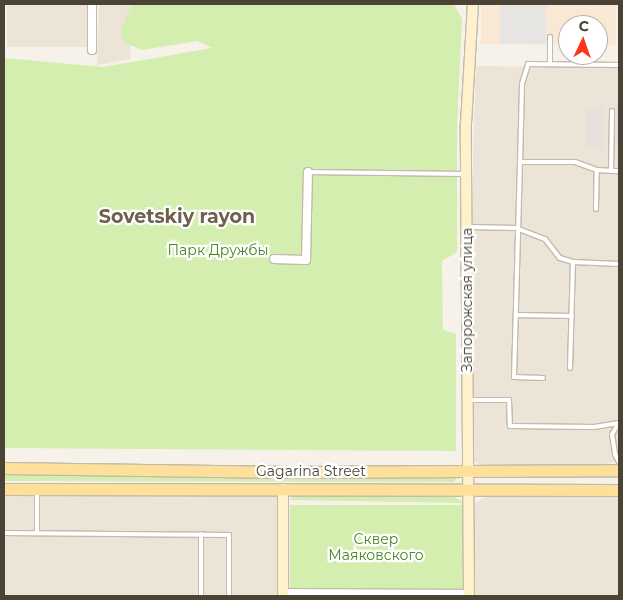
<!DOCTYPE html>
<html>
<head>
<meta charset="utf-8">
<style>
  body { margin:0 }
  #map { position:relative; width:623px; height:600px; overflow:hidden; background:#f6f2e9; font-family:Montserrat,sans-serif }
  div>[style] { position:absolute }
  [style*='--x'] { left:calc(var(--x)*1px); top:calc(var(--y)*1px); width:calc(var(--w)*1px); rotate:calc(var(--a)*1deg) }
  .residential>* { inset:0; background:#ebe4d7; transform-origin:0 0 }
  .commercial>* { inset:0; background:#f9e8d3 }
  .industrial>* { inset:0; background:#e6e1db; transform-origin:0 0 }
  .green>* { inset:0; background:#d3eeae; transform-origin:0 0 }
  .parking>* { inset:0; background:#e7e5e1; transform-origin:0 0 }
  .roads { filter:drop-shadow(1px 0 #c3baab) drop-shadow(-1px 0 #c3baab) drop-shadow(0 1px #c3baab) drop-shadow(0 -1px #c3baab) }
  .lane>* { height:4px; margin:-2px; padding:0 2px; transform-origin:2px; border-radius:2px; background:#fff }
  .street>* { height:8px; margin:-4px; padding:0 4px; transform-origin:4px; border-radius:4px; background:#fff }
  .secondary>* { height:10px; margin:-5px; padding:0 5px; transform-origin:5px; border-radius:5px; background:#fff1cb }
  .primary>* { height:11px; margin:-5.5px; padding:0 5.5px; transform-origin:5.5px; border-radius:5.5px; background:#ffe09a }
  span { translate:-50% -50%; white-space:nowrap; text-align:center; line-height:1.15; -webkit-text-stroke:4.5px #fff; paint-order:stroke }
  .park-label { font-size:14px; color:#498522 }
  .street-label { font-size:14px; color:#4b4336 }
  .district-label { font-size:19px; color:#6f604c; font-weight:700 }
  .frame { position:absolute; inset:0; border:5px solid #4b4336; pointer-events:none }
  .north { position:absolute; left:558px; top:15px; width:50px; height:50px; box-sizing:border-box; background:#fff; border:1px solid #b7b4af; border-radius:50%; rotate:3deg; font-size:14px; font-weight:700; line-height:20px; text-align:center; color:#4b4336 }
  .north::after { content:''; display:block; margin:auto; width:18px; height:22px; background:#ff3518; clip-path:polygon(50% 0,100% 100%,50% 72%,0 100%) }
</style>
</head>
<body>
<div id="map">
  <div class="residential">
    <div style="left:7px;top:4px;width:82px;height:43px"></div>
    <div style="clip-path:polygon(99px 4px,175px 4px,131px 34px,130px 59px,97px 65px)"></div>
    <div style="clip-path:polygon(476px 66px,619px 68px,619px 461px,593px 466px,480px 465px,473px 460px,473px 151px)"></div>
    <div style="left:4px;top:494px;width:275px;height:102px"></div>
    <div style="clip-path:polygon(486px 496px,619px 497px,619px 596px,472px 596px,473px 505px)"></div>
  </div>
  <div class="commercial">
    <div style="clip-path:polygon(481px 4px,616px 4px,616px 45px,598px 45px,598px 25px,568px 25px,568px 45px,481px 44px)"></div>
  </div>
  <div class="industrial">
    <div style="left:615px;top:104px;width:4px;height:40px"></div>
    <div style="left:586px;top:107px;width:18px;height:42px"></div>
  </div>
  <div class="green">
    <div style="clip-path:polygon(132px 4px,454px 4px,462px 19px,457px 124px,457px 252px,442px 261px,442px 269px,443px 330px,456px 334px,456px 451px,4px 448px,4px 58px,103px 67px,212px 48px,197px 41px,142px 50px,123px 42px,121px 30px)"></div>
    <div style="clip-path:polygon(4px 475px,454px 476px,456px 479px,454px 482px,4px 481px)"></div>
    <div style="clip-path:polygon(296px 495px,453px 496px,464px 503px,289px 500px)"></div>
    <div style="left:290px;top:505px;width:173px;height:85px"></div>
  </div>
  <div class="parking">
    <div style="left:500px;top:4px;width:46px;height:40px"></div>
  </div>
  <div class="roads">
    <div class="lane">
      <div style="--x:550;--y:64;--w:27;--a:-90"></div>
      <div style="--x:520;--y:162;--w:78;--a:-88.5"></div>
      <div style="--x:522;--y:84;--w:21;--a:-73"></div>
      <div style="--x:528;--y:64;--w:91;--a:0.6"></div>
      <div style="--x:611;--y:171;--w:60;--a:-89"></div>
      <div style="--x:308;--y:172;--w:158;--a:0.7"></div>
      <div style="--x:596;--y:209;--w:39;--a:-89"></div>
      <div style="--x:469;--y:227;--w:47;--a:1.2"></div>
      <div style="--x:516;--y:228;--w:31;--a:21"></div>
      <div style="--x:545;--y:239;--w:24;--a:52"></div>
      <div style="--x:560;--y:258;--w:14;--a:17"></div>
      <div style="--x:573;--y:262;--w:46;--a:2.5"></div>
      <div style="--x:516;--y:315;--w:56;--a:1"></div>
      <div style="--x:570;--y:368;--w:106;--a:-88.4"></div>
      <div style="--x:543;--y:378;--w:29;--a:-178"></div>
      <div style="--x:514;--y:377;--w:215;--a:-88.4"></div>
      <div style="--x:520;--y:162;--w:55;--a:0"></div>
      <div style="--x:575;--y:162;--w:23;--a:20"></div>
      <div style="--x:597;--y:170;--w:22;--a:3"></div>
      <div style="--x:468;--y:400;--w:41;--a:0"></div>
      <div style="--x:509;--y:400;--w:26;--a:88"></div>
      <div style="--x:510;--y:426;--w:84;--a:0.7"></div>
      <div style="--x:594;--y:427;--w:25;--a:-9"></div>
      <div style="--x:619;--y:423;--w:13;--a:122"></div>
      <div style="--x:612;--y:434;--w:20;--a:81"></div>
      <div style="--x:615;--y:454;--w:9;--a:63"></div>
      <div style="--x:4;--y:533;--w:225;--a:0.5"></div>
      <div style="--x:229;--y:535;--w:61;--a:90"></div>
      <div style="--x:37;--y:533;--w:43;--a:-90"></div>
      <div style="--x:201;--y:596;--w:62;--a:-90"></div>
    </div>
    <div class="street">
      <div style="--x:92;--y:50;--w:46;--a:-90"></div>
      <div style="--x:274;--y:259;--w:32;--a:2"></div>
      <div style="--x:306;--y:260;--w:88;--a:-88.7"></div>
      <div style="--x:283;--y:593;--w:185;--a:0.3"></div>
    </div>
    <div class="secondary">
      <div style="--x:283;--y:596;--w:107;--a:-90"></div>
      <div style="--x:469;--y:596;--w:472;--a:-90.4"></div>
      <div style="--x:466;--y:124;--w:120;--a:-86.7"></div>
    </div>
    <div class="primary">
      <div style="--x:4;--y:468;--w:283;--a:0.8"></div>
      <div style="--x:287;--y:472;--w:332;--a:-0.3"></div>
      <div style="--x:4;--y:489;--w:615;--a:0.09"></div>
    </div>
  </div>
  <div class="park-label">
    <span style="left:218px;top:250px">Парк Дружбы</span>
    <span style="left:376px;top:547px">Сквер<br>Маяковского</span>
  </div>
  <div class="street-label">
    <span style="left:467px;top:300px;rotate:-90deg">Запорожская улица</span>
    <span style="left:311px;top:471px">Gagarina Street</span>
  </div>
  <div class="district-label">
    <span style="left:177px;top:217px">Sovetskiy rayon</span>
  </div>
  <div class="frame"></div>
  <div class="north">С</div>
</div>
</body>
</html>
